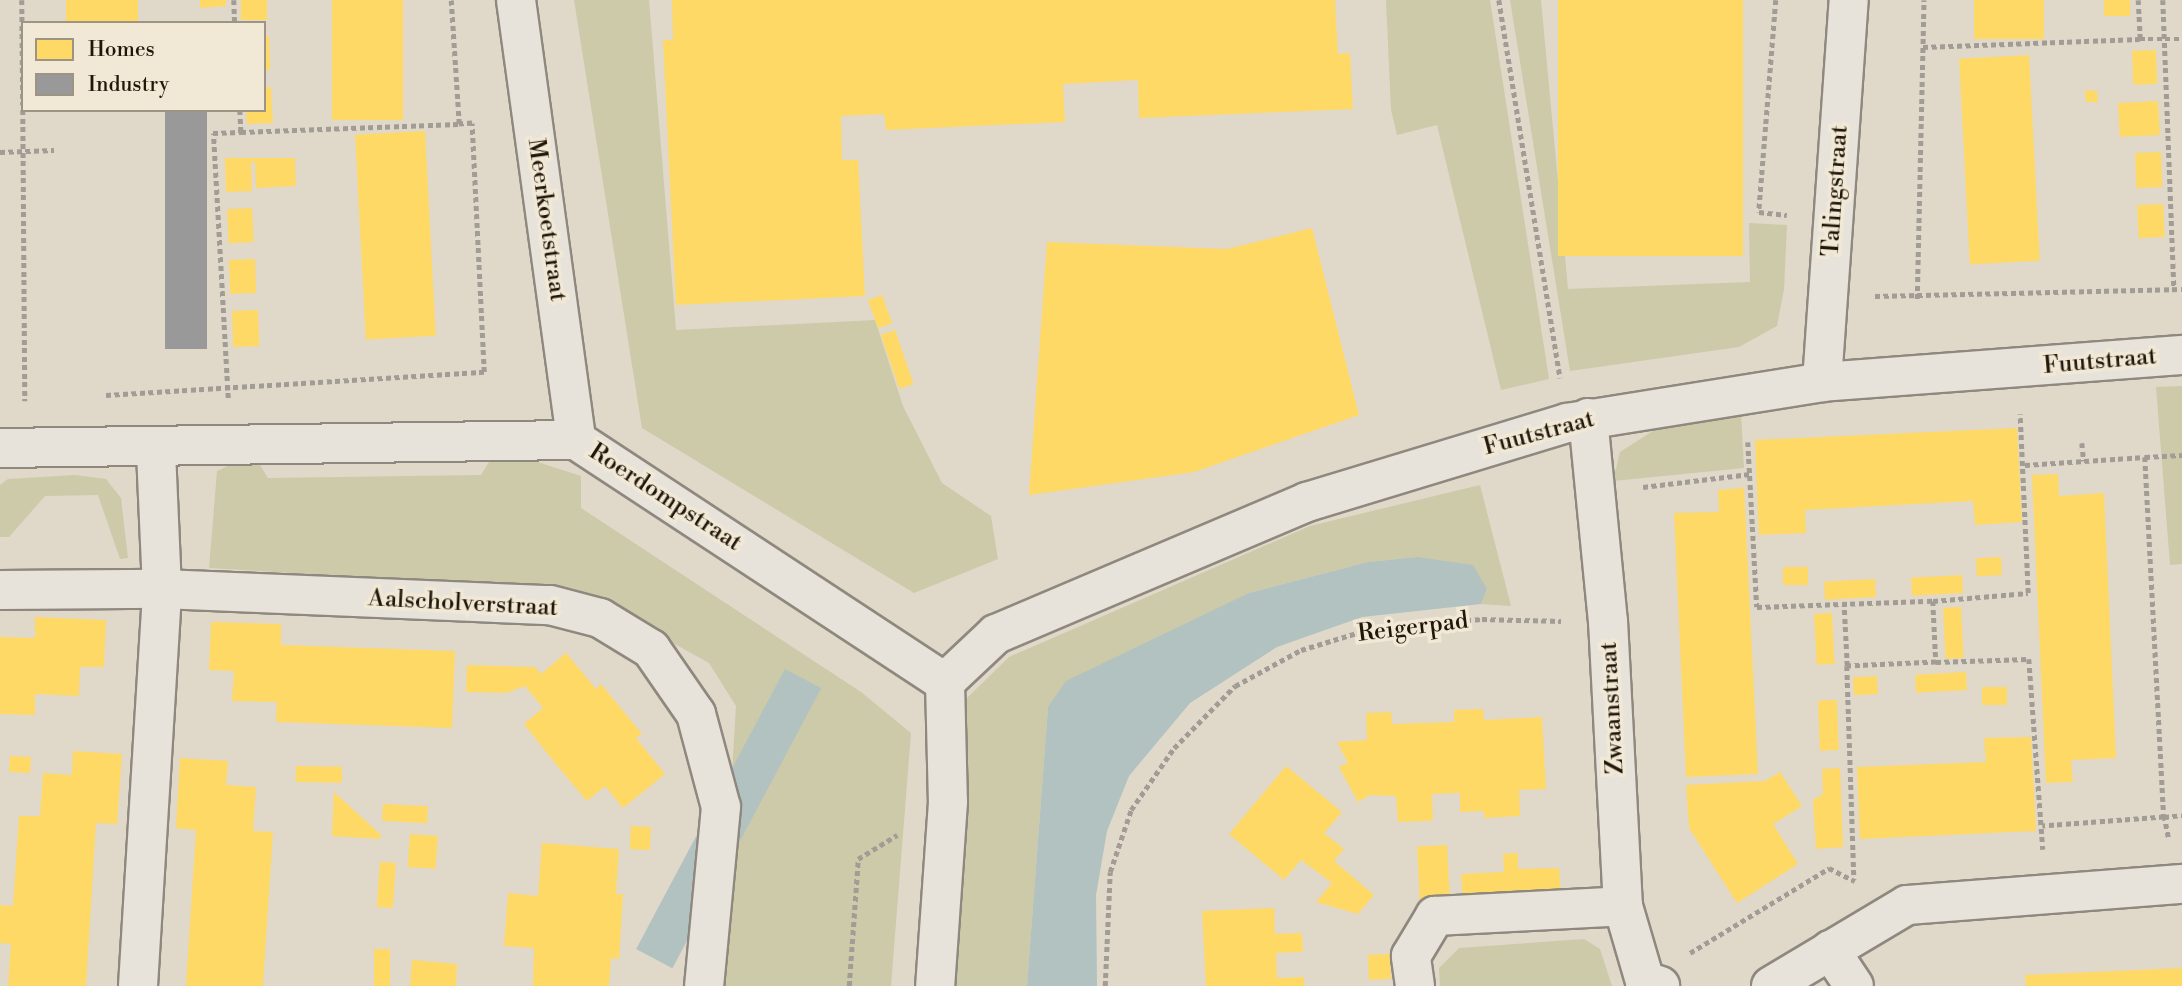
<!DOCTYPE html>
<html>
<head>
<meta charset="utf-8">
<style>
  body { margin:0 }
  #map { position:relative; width:2182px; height:986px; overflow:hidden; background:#e0d8c9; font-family:"Libre Bodoni",serif }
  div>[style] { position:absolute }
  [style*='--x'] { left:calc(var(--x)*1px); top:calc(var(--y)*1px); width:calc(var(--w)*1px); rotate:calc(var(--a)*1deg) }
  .green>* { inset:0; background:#cccaa9 }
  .water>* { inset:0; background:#b1c2c1; transform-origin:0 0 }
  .homes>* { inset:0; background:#ffd966; transform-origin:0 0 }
  .industry>* { inset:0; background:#999; transform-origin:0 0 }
  .path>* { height:4.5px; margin-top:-2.25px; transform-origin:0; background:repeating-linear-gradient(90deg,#a19c95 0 5px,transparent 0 8.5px) }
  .roads { filter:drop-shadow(2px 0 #8e887e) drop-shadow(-2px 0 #8e887e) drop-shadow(0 2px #8e887e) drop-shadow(0 -2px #8e887e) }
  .minor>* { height:38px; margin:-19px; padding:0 19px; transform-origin:19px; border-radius:19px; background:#e7e3db }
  span { translate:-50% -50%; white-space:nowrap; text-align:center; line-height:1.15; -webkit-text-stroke:7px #f1e8d5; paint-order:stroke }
  .street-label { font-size:24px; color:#21160a }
  .legend { position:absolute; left:21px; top:21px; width:245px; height:91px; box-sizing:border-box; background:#f1e8d5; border:2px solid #9e9484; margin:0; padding:9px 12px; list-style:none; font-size:21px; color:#21160a }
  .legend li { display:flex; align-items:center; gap:14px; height:35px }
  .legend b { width:35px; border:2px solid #9e9484 }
</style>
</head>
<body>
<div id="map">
  <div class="green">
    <div style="clip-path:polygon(574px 0,649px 0,676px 330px,875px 320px,903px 406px,942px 483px,991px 516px,998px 559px,914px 593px,642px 428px)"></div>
    <div style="clip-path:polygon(1386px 0,1490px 0,1549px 379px,1501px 390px,1437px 125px,1397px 135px,1391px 110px)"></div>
    <div style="clip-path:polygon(1510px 0,1541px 0,1568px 289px,1750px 282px,1749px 223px,1787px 225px,1784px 289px,1777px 326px,1739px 347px,1570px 371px)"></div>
    <div style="clip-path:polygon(2182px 386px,2182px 564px,2170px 565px,2156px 387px)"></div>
    <div style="clip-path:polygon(1741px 414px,1744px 468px,1613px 481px,1620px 452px,1659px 427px)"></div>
    <div style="clip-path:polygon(497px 449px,581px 476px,581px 508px,861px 692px,911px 733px,891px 986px,719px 986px,736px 706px,709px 663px,577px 590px,209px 568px,217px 471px,253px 454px,268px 478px,481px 475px)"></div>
    <div style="clip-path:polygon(75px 475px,106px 479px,121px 498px,128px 558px,120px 559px,98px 495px,45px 496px,9px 537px,0 537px,0 485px,8px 479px)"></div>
    <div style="clip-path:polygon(1480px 485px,1511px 606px,1481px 604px,1487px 589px,1417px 557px,1368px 562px,1249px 593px,1048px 707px,1027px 986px,956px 986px,967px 800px,965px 700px,1009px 657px,1310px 526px)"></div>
    <div style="clip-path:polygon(1584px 939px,1600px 949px,1612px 986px,1440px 986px,1439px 968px,1459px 948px)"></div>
  </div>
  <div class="water">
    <div style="clip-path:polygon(1417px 557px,1473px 565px,1487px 589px,1481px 604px,1362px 617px,1277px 647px,1190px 703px,1129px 776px,1107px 831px,1096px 895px,1097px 986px,1027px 986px,1048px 707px,1066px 681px,1249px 593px,1368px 562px)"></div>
    <div style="left:785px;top:669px;width:41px;height:317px;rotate:28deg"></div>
  </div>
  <div class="homes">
    <div style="left:66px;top:0;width:72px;height:23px"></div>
    <div style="clip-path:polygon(200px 0,226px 0,226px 6px,200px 8px)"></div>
    <div style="left:241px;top:0;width:26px;height:20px"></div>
    <div style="left:332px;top:0;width:71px;height:120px"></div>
    <div style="clip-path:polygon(672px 0,1335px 0,1338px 54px,1350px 53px,1353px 109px,1139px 118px,1138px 80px,1063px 84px,1065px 122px,886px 130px,884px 114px,841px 116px,842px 160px,858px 160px,865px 296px,676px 305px,663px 40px,673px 40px)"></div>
    <div style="left:1558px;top:0;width:185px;height:256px"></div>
    <div style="left:1974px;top:0;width:70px;height:39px"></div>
    <div style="left:2104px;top:0;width:26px;height:16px"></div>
    <div style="clip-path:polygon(264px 36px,269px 36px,270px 70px,264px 70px)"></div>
    <div style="left:2156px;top:50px;width:34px;height:24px;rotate:88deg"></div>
    <div style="left:2029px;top:55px;width:206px;height:70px;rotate:87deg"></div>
    <div style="clip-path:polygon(264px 87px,271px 87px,273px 123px,247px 124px,246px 110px,264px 110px)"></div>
    <div style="clip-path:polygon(2085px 90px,2097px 91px,2098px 102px,2086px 102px)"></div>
    <div style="left:2158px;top:101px;width:34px;height:40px;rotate:87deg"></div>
    <div style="left:425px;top:131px;width:205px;height:70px;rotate:87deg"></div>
    <div style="left:2161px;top:152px;width:35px;height:26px;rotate:88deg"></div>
    <div style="clip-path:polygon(225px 158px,295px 158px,296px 186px,256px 188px,255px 162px,251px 162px,252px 191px,226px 192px)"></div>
    <div style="left:2163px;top:204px;width:33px;height:26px;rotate:87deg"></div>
    <div style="left:252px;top:208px;width:34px;height:25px;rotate:87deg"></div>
    <div style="clip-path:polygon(1312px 228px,1359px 415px,1194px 472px,1029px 495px,1047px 242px,1227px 249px)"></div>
    <div style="left:255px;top:259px;width:34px;height:26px;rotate:88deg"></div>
    <div style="left:882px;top:295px;width:30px;height:15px;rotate:70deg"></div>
    <div style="left:258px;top:310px;width:36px;height:26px;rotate:88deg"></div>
    <div style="left:895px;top:330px;width:57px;height:15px;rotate:71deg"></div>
    <div style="clip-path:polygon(2017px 428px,2022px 522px,1975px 525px,1973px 501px,1805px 510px,1806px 533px,1759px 535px,1755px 440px)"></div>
    <div style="clip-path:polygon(2058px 474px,2059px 496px,2104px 493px,2116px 758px,2071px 760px,2073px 782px,2046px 783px,2032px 475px)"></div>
    <div style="clip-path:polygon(1744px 488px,1758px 774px,1686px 777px,1674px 513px,1719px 512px,1718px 490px)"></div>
    <div style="left:2001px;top:557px;width:18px;height:25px;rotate:87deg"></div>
    <div style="left:1783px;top:567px;width:25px;height:18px"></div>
    <div style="left:1962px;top:575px;width:18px;height:51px;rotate:87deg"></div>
    <div style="left:1875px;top:579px;width:18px;height:51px;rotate:87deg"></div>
    <div style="left:1961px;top:607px;width:51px;height:18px;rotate:87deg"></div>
    <div style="left:1832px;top:613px;width:51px;height:18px;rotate:87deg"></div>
    <div style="clip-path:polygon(35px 617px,106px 620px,104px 667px,80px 667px,79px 696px,35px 694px,35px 715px,0 714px,0 637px,35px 638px)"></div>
    <div style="clip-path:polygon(211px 622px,281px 624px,281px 645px,455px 651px,452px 728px,276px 722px,277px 702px,232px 701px,234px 671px,209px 670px)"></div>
    <div style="clip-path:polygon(566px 653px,596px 689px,601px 684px,642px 734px,636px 738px,665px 774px,623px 808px,605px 786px,587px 801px,555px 763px,524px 724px,543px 708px,525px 686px,506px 693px,466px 692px,467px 665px,535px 667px,541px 674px)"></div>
    <div style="left:1966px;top:672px;width:18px;height:51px;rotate:87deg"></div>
    <div style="left:1877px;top:676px;width:18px;height:24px;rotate:87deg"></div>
    <div style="left:1982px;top:687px;width:25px;height:18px"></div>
    <div style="left:1837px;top:700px;width:50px;height:19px;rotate:88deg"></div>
    <div style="clip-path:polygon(1483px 709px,1484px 720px,1542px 717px,1546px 789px,1519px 790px,1520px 816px,1484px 818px,1484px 811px,1460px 812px,1460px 793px,1432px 794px,1433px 820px,1426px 821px,1398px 822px,1396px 796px,1370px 795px,1358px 802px,1339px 767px,1348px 763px,1337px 742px,1367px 740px,1366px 713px,1391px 712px,1392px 724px,1454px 722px,1454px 710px)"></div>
    <div style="clip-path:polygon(2031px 737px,2036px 831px,1860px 839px,1857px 767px,1986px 762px,1984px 738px)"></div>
    <div style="clip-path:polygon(73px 751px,122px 754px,117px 824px,96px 823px,86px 986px,8px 986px,11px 944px,0 943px,0 905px,13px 906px,19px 816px,40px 816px,43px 773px,72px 775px)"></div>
    <div style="left:10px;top:756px;width:21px;height:16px;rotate:3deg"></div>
    <div style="clip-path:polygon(180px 758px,228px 761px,226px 785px,256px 787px,253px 831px,273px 832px,263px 986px,186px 986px,196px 830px,176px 828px)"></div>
    <div style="left:296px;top:766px;width:46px;height:16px;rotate:1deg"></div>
    <div style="clip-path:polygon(1286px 766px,1342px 812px,1324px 833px,1344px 849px,1334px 861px,1374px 895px,1358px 914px,1316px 902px,1332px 883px,1301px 860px,1284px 880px,1229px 834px)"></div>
    <div style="clip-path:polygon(1840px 768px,1843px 847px,1816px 849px,1813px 800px,1823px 794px,1822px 769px)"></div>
    <div style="clip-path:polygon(1780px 772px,1802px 806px,1773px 824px,1798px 864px,1737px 903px,1689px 828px,1686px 785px,1765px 781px)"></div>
    <div style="clip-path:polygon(334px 792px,381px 835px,380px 839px,332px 836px)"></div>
    <div style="left:383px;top:804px;width:45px;height:17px;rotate:3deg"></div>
    <div style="left:631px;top:826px;width:20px;height:23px;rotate:3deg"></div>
    <div style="left:410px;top:834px;width:28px;height:33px;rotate:4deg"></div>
    <div style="clip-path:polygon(542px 843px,619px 849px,616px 894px,623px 894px,621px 927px,619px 959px,611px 958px,609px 986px,533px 986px,534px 948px,504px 946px,508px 893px,538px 896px)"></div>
    <div style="left:1447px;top:845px;width:56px;height:30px;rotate:87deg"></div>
    <div style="clip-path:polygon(1518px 853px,1518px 869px,1559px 868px,1561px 897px,1463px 899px,1461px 874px,1504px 872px,1503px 854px)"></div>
    <div style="left:380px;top:862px;width:16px;height:45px;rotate:4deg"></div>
    <div style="clip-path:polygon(1274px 908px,1275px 934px,1302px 933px,1303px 952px,1276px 953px,1277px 978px,1304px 977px,1304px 986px,1206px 986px,1202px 911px)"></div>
    <div style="left:374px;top:949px;width:16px;height:37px"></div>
    <div style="left:1390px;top:954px;width:25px;height:22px;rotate:88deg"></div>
    <div style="clip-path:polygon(412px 960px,457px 964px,456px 986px,410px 986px)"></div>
    <div style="clip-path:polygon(2182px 968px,2182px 986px,2026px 986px,2025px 975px)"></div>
  </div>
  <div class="industry">
    <div style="left:165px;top:110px;width:42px;height:239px"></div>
  </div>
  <div class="path">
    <div style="--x:22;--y:0;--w:105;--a:89.5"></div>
    <div style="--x:234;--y:0;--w:23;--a:88"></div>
    <div style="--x:1499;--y:0;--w:383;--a:80.8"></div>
    <div style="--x:1776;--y:0;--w:213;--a:94.6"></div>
    <div style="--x:1759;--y:212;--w:28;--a:6"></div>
    <div style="--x:2163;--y:0;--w:289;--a:87.8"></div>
    <div style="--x:2140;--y:39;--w:42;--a:0"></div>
    <div style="--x:1923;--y:47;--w:217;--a:-2.1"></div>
    <div style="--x:2140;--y:39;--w:39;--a:-93"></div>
    <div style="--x:23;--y:110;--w:291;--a:89.6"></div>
    <div style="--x:240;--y:110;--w:22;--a:87"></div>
    <div style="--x:241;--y:132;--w:218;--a:-2.1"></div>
    <div style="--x:459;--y:124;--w:124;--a:-93.7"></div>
    <div style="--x:0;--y:152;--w:54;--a:-2.1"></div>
    <div style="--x:1875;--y:296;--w:307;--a:-1.3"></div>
    <div style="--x:1917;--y:299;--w:299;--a:-88.7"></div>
    <div style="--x:106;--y:395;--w:379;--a:-3.5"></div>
    <div style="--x:484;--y:372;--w:249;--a:-92.8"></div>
    <div style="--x:472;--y:123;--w:13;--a:176"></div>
    <div style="--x:228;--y:398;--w:265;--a:-93.2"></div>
    <div style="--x:213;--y:133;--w:28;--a:-2"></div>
    <div style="--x:1748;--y:442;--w:165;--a:86.9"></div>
    <div style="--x:1757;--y:607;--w:176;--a:-2"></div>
    <div style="--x:1933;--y:601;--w:61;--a:87.2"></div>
    <div style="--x:1936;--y:662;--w:89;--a:177.4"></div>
    <div style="--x:1847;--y:666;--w:60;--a:-92.9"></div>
    <div style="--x:2082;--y:443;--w:18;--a:84"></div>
    <div style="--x:2145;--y:457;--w:37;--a:-3"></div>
    <div style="--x:2025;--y:465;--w:120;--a:-3.8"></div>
    <div style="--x:2145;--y:457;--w:361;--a:87"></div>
    <div style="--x:2164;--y:817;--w:122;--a:175.8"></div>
    <div style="--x:1643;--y:487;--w:108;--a:-6.9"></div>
    <div style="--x:1933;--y:601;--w:95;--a:-4.8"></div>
    <div style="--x:2028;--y:593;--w:179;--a:-92.6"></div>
    <div style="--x:1936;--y:662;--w:93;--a:-1.8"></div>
    <div style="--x:2029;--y:659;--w:191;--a:85.8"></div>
    <div style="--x:1847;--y:666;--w:214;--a:88.1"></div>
    <div style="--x:2168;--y:837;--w:20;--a:-101"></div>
    <div style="--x:2164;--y:817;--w:18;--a:-6"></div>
    <div style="--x:1690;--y:953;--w:163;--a:-31.4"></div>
    <div style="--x:1829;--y:868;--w:29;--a:27"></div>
    <div style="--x:849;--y:986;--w:127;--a:-85.9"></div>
    <div style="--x:858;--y:859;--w:46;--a:-31.6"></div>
    <div style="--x:1105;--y:986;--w:114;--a:-87.5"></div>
    <div style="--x:1110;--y:872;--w:65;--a:-71.3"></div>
    <div style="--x:1131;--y:810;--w:75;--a:-55.3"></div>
    <div style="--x:1174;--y:748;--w:87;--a:-45.5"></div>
    <div style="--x:1235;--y:686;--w:75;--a:-28.6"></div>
    <div style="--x:1301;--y:650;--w:75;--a:-17"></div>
    <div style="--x:1373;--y:628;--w:109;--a:-4.7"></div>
    <div style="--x:1482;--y:619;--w:79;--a:1.5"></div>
  </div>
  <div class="roads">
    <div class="minor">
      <div style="--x:516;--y:0;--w:444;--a:82.2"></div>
      <div style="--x:1822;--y:382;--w:383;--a:-86"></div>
      <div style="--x:1588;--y:418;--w:204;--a:84.4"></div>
      <div style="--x:1608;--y:621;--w:285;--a:87"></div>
      <div style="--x:1623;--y:906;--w:78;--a:73.7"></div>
      <div style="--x:1645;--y:981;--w:16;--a:18"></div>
      <div style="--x:0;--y:448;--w:576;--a:-0.8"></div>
      <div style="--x:576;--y:440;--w:441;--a:33.3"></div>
      <div style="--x:945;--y:682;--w:120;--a:88.6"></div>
      <div style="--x:948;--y:802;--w:184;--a:94"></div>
      <div style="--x:0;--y:590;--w:162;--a:-0.4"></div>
      <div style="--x:162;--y:589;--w:388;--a:2.4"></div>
      <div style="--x:550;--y:605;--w:52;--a:14.6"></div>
      <div style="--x:600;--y:618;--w:60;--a:31.3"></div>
      <div style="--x:651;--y:649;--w:79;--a:55.3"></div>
      <div style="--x:696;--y:714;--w:96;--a:75"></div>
      <div style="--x:721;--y:807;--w:180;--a:95.4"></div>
      <div style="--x:945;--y:682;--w:70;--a:-43.3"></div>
      <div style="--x:996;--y:634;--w:338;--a:-23"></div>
      <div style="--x:1307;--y:502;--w:272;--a:-16.9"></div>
      <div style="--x:1567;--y:423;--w:258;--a:-9.1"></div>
      <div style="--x:1822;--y:382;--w:361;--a:-4.3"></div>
      <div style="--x:1830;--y:950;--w:43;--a:56.3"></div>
      <div style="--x:138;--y:986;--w:398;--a:-86.5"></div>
      <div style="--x:162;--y:589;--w:140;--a:-92.5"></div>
      <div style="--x:1415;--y:986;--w:30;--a:-98"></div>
      <div style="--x:1411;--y:956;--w:47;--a:-59"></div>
      <div style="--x:1435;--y:916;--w:188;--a:-3"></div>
      <div style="--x:1771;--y:986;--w:158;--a:-30.8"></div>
      <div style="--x:1907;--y:905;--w:276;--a:-4.4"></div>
    </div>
  </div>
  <div class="street-label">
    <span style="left:1836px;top:191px;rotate:-86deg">Talingstraat</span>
    <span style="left:546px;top:220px;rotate:82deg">Meerkoetstraat</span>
    <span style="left:2100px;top:362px;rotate:-5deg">Fuutstraat</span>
    <span style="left:1539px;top:434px;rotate:-15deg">Fuutstraat</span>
    <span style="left:665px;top:498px;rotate:33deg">Roerdompstraat</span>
    <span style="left:463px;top:604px;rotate:3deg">Aalscholverstraat</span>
    <span style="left:1413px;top:628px;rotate:-7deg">Reigerpad</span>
    <span style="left:1613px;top:708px;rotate:-93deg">Zwaanstraat</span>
  </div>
  <ul class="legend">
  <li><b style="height:19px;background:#ffd966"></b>Homes</li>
  <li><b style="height:19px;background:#999"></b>Industry</li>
  </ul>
</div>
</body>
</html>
